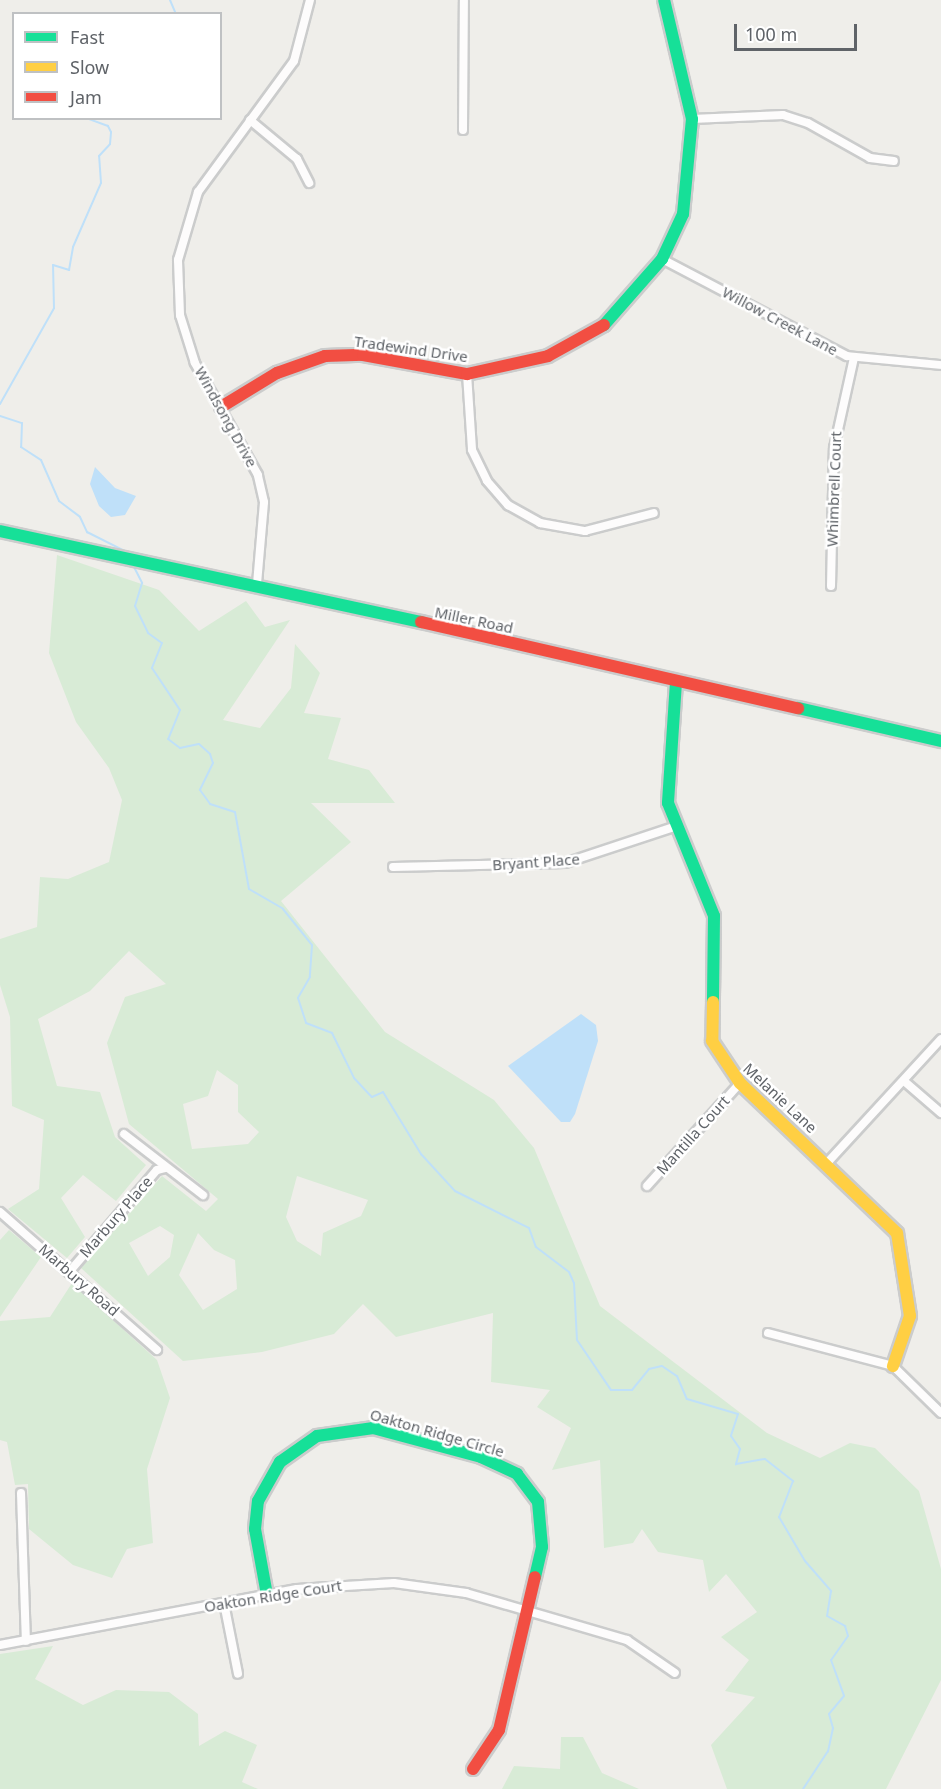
<!DOCTYPE html>
<html>
<head>
<meta charset="utf-8">
<style>
  body { margin:0 }
  #map { position:relative; width:941px; height:1789px; overflow:hidden; background:#efeeea; font-family:"Noto Sans",sans-serif }
  div>[style] { position:absolute }
  [style*='--x'] { left:calc(var(--x)*1px); top:calc(var(--y)*1px); width:calc(var(--w)*1px); rotate:calc(var(--a)*1deg) }
  .green>* { inset:0; background:#d8ebd6 }
  .water>* { inset:0; background:#bfe0f9 }
  .stream>* { height:2px; margin:-1px; padding:0 1px; transform-origin:1px; border-radius:1px; background:#bfe0f9 }
  .roads { filter:drop-shadow(2px 0 #cbcccc) drop-shadow(-2px 0 #cbcccc) drop-shadow(0 2px #cbcccc) drop-shadow(0 -2px #cbcccc) }
  .street>* { height:8px; margin:-4px; padding:0 4px; transform-origin:4px; border-radius:4px; background:#fdfcfc }
  .fast>* { height:12px; margin:-6px; padding:0 6px; transform-origin:6px; border-radius:6px; background:#16e098 }
  .slow>* { height:12px; margin:-6px; padding:0 6px; transform-origin:6px; border-radius:6px; background:#ffcf43 }
  .jam>* { height:12px; margin:-6px; padding:0 6px; transform-origin:6px; border-radius:6px; background:#f24e42 }
  span { translate:-50% -50%; white-space:nowrap; text-align:center; line-height:1.15; -webkit-text-stroke:5px #fff; paint-order:stroke }
  .street-label { font-size:15px; color:#5f6368 }
  .legend { position:absolute; left:12px; top:12px; width:210px; height:108px; box-sizing:border-box; background:#fff; border:2px solid #bfc1c3; margin:0; padding:8px 10px; list-style:none; font-size:18px; color:#5f6368 }
  .legend li { display:flex; align-items:center; gap:12px; height:30px }
  .legend b { width:30px; border:2px solid #bfc1c3 }
  .scale { position:absolute; left:734px; top:24px; width:123px; height:27px; box-sizing:border-box; border:3px solid #5f6368; border-top:0; padding-left:8px; font-size:18px; line-height:21px; white-space:nowrap; color:#5f6368; -webkit-text-stroke:4px #fff; paint-order:stroke }
</style>
</head>
<body>
<div id="map">
  <div class="green">
    <div style="clip-path:polygon(evenodd,57px 555px,159px 590px,199px 631px,246px 601px,265px 627px,290px 620px,223px 720px,260px 728px,291px 688px,295px 644px,320px 673px,304px 713px,341px 718px,328px 759px,369px 770px,395px 803px,311px 803px,351px 842px,281px 901px,385px 1032px,494px 1100px,534px 1148px,600px 1306px,767px 1433px,820px 1458px,850px 1443px,875px 1448px,919px 1491px,941px 1569px,941px 1680px,886px 1789px,727px 1789px,711px 1745px,755px 1697px,725px 1691px,749px 1660px,721px 1637px,757px 1612px,726px 1574px,709px 1592px,703px 1560px,658px 1552px,642px 1529px,633px 1543px,604px 1548px,600px 1460px,552px 1470px,571px 1428px,537px 1407px,550px 1390px,491px 1382px,493px 1313px,396px 1337px,363px 1304px,334px 1334px,262px 1352px,183px 1361px,81px 1268px,162px 1176px,206px 1211px,218px 1199px,129px 1124px,107px 1043px,125px 997px,166px 984px,129px 951px,90px 991px,38px 1019px,57px 1086px,100px 1092px,115px 1137px,146px 1165px,116px 1201px,83px 1175px,61px 1198px,85px 1237px,67px 1258px,8px 1209px,39px 1189px,44px 1120px,12px 1106px,10px 1017px,0 985px,0 939px,37px 927px,40px 877px,68px 879px,109px 862px,122px 800px,109px 768px,76px 722px,49px 653px,57px 555px,217px 1070px,238px 1085px,238px 1112px,259px 1132px,248px 1144px,192px 1149px,183px 1104px,208px 1096px,217px 1070px,57px 555px,297px 1176px,368px 1200px,361px 1216px,323px 1233px,321px 1256px,297px 1241px,286px 1217px,297px 1176px,57px 555px,160px 1226px,174px 1235px,170px 1257px,148px 1276px,129px 1243px,160px 1226px,57px 555px,198px 1233px,214px 1250px,235px 1260px,237px 1289px,203px 1310px,179px 1275px,198px 1233px)"></div>
    <div style="clip-path:polygon(9px 1230px,41px 1257px,0 1317px,0 1240px)"></div>
    <div style="clip-path:polygon(72px 1283px,157px 1360px,170px 1398px,147px 1469px,153px 1543px,127px 1549px,112px 1578px,73px 1565px,29px 1529px,28px 1484px,15px 1485px,7px 1442px,0 1440px,0 1321px,50px 1317px)"></div>
    <div style="clip-path:polygon(53px 1646px,35px 1679px,83px 1705px,116px 1690px,169px 1692px,198px 1714px,199px 1746px,225px 1731px,257px 1745px,242px 1782px,258px 1789px,0 1789px,0 1654px)"></div>
    <div style="clip-path:polygon(561px 1737px,583px 1737px,602px 1773px,639px 1789px,502px 1789px,514px 1766px,560px 1769px)"></div>
  </div>
  <div class="water">
    <div style="clip-path:polygon(95px 467px,115px 488px,136px 496px,125px 515px,111px 517px,99px 506px,90px 484px)"></div>
    <div style="clip-path:polygon(581px 1014px,596px 1025px,598px 1041px,575px 1114px,570px 1122px,561px 1122px,508px 1066px)"></div>
  </div>
  <div class="stream">
    <div style="--x:170;--y:0;--w:15;--a:67"></div>
    <div style="--x:0;--y:404;--w:110;--a:-60.6"></div>
    <div style="--x:54;--y:308;--w:43;--a:-91.3"></div>
    <div style="--x:53;--y:265;--w:17;--a:17"></div>
    <div style="--x:69;--y:270;--w:23;--a:-80"></div>
    <div style="--x:73;--y:247;--w:70;--a:-66.4"></div>
    <div style="--x:101;--y:183;--w:27;--a:-94"></div>
    <div style="--x:99;--y:156;--w:16;--a:-47"></div>
    <div style="--x:110;--y:144;--w:12;--a:-85"></div>
    <div style="--x:111;--y:132;--w:7;--a:-117"></div>
    <div style="--x:108;--y:126;--w:23;--a:-160"></div>
    <div style="--x:0;--y:416;--w:23;--a:18"></div>
    <div style="--x:22;--y:423;--w:24;--a:92"></div>
    <div style="--x:21;--y:447;--w:24;--a:33"></div>
    <div style="--x:41;--y:460;--w:45;--a:66.3"></div>
    <div style="--x:59;--y:501;--w:26;--a:37"></div>
    <div style="--x:80;--y:517;--w:17;--a:65"></div>
    <div style="--x:87;--y:532;--w:42;--a:26.6"></div>
    <div style="--x:134;--y:567;--w:18;--a:63"></div>
    <div style="--x:142;--y:583;--w:24;--a:107"></div>
    <div style="--x:135;--y:606;--w:30;--a:64"></div>
    <div style="--x:148;--y:633;--w:17;--a:36"></div>
    <div style="--x:162;--y:643;--w:27;--a:112"></div>
    <div style="--x:152;--y:668;--w:50;--a:56.3"></div>
    <div style="--x:180;--y:710;--w:31;--a:112"></div>
    <div style="--x:168;--y:739;--w:15;--a:37"></div>
    <div style="--x:180;--y:748;--w:19;--a:-12"></div>
    <div style="--x:199;--y:744;--w:15;--a:42"></div>
    <div style="--x:210;--y:754;--w:9;--a:72"></div>
    <div style="--x:213;--y:763;--w:30;--a:116"></div>
    <div style="--x:200;--y:790;--w:17;--a:54"></div>
    <div style="--x:210;--y:804;--w:26;--a:18"></div>
    <div style="--x:235;--y:812;--w:78;--a:79.7"></div>
    <div style="--x:249;--y:889;--w:39;--a:30"></div>
    <div style="--x:283;--y:909;--w:46;--a:51.1"></div>
    <div style="--x:312;--y:945;--w:32;--a:94"></div>
    <div style="--x:310;--y:977;--w:24;--a:120"></div>
    <div style="--x:298;--y:998;--w:26;--a:72"></div>
    <div style="--x:306;--y:1023;--w:28;--a:21"></div>
    <div style="--x:332;--y:1033;--w:50;--a:63.9"></div>
    <div style="--x:354;--y:1078;--w:26;--a:47"></div>
    <div style="--x:372;--y:1097;--w:12;--a:-24"></div>
    <div style="--x:383;--y:1092;--w:73;--a:58.5"></div>
    <div style="--x:421;--y:1154;--w:50;--a:47.4"></div>
    <div style="--x:455;--y:1191;--w:83;--a:26.6"></div>
    <div style="--x:529;--y:1228;--w:20;--a:70"></div>
    <div style="--x:536;--y:1247;--w:41;--a:37.1"></div>
    <div style="--x:569;--y:1272;--w:12;--a:66"></div>
    <div style="--x:574;--y:1283;--w:57;--a:87"></div>
    <div style="--x:577;--y:1340;--w:60;--a:55.8"></div>
    <div style="--x:611;--y:1390;--w:21;--a:0"></div>
    <div style="--x:632;--y:1390;--w:27;--a:-51"></div>
    <div style="--x:649;--y:1369;--w:13;--a:-13"></div>
    <div style="--x:662;--y:1366;--w:18;--a:34"></div>
    <div style="--x:677;--y:1376;--w:25;--a:67"></div>
    <div style="--x:687;--y:1399;--w:53;--a:16.4"></div>
    <div style="--x:738;--y:1414;--w:23;--a:108"></div>
    <div style="--x:731;--y:1436;--w:16;--a:55"></div>
    <div style="--x:740;--y:1449;--w:16;--a:105"></div>
    <div style="--x:736;--y:1464;--w:29;--a:-10"></div>
    <div style="--x:765;--y:1459;--w:36;--a:38"></div>
    <div style="--x:793;--y:1481;--w:39;--a:111"></div>
    <div style="--x:779;--y:1517;--w:51;--a:59.4"></div>
    <div style="--x:805;--y:1561;--w:40;--a:49"></div>
    <div style="--x:831;--y:1591;--w:25;--a:99"></div>
    <div style="--x:827;--y:1616;--w:21;--a:29"></div>
    <div style="--x:845;--y:1626;--w:10;--a:73"></div>
    <div style="--x:848;--y:1636;--w:29;--a:125"></div>
    <div style="--x:831;--y:1660;--w:38;--a:70"></div>
    <div style="--x:844;--y:1696;--w:23;--a:130"></div>
    <div style="--x:829;--y:1714;--w:15;--a:74"></div>
    <div style="--x:833;--y:1728;--w:24;--a:102"></div>
    <div style="--x:828;--y:1751;--w:45;--a:123.3"></div>
  </div>
  <div class="roads">
    <div class="street">
      <div style="--x:692;--y:119;--w:91;--a:-2.5"></div>
      <div style="--x:783;--y:115;--w:26;--a:18"></div>
      <div style="--x:808;--y:123;--w:71;--a:29.4"></div>
      <div style="--x:870;--y:158;--w:24;--a:7"></div>
      <div style="--x:250;--y:120;--w:61;--a:39.7"></div>
      <div style="--x:297;--y:159;--w:27;--a:63"></div>
      <div style="--x:463;--y:130;--w:130;--a:-89.6"></div>
      <div style="--x:662;--y:259;--w:209;--a:27.7"></div>
      <div style="--x:847;--y:356;--w:94;--a:5.5"></div>
      <div style="--x:467;--y:374;--w:76;--a:86.2"></div>
      <div style="--x:472;--y:450;--w:34;--a:64"></div>
      <div style="--x:487;--y:481;--w:32;--a:49"></div>
      <div style="--x:508;--y:505;--w:37;--a:29"></div>
      <div style="--x:540;--y:523;--w:46;--a:10.1"></div>
      <div style="--x:585;--y:531;--w:71;--a:-14.6"></div>
      <div style="--x:257;--y:584;--w:82;--a:-85.1"></div>
      <div style="--x:264;--y:502;--w:28;--a:-103"></div>
      <div style="--x:258;--y:475;--w:129;--a:-119.4"></div>
      <div style="--x:195;--y:363;--w:50;--a:-107.4"></div>
      <div style="--x:180;--y:315;--w:55;--a:-92.1"></div>
      <div style="--x:178;--y:260;--w:71;--a:-73.6"></div>
      <div style="--x:198;--y:192;--w:162;--a:-53.8"></div>
      <div style="--x:294;--y:61;--w:63;--a:-75.3"></div>
      <div style="--x:831;--y:586;--w:138;--a:-88.8"></div>
      <div style="--x:834;--y:448;--w:92;--a:-77.5"></div>
      <div style="--x:393;--y:867;--w:172;--a:-1.3"></div>
      <div style="--x:565;--y:863;--w:115;--a:-18.3"></div>
      <div style="--x:904;--y:1081;--w:49;--a:40.9"></div>
      <div style="--x:124;--y:1134;--w:100;--a:37.7"></div>
      <div style="--x:827;--y:1163;--w:168;--a:-47.4"></div>
      <div style="--x:647;--y:1186;--w:139;--a:-47.9"></div>
      <div style="--x:0;--y:1212;--w:209;--a:41.3"></div>
      <div style="--x:70;--y:1271;--w:133;--a:-49.3"></div>
      <div style="--x:157;--y:1170;--w:9;--a:-13"></div>
      <div style="--x:768;--y:1333;--w:129;--a:14.8"></div>
      <div style="--x:893;--y:1366;--w:67;--a:44.4"></div>
      <div style="--x:21;--y:1493;--w:148;--a:88.1"></div>
      <div style="--x:224;--y:1603;--w:72;--a:78.8"></div>
      <div style="--x:0;--y:1645;--w:302;--a:-10.7"></div>
      <div style="--x:297;--y:1589;--w:97;--a:-3.5"></div>
      <div style="--x:394;--y:1583;--w:73;--a:7.9"></div>
      <div style="--x:466;--y:1593;--w:168;--a:16.3"></div>
      <div style="--x:627;--y:1640;--w:58;--a:34.5"></div>
    </div>
    <div class="fast">
      <div style="--x:604;--y:325;--w:88;--a:-48.7"></div>
      <div style="--x:662;--y:259;--w:50;--a:-65"></div>
      <div style="--x:683;--y:214;--w:95;--a:-84.6"></div>
      <div style="--x:692;--y:119;--w:122;--a:-103.2"></div>
      <div style="--x:0;--y:531;--w:431;--a:12.2"></div>
      <div style="--x:676;--y:682;--w:121;--a:93.8"></div>
      <div style="--x:668;--y:803;--w:122;--a:67.8"></div>
      <div style="--x:714;--y:916;--w:86;--a:90.7"></div>
      <div style="--x:798;--y:708;--w:147;--a:13"></div>
      <div style="--x:267;--y:1595;--w:67;--a:-100.3"></div>
      <div style="--x:255;--y:1529;--w:28;--a:-84"></div>
      <div style="--x:258;--y:1501;--w:45;--a:-60.6"></div>
      <div style="--x:280;--y:1462;--w:45;--a:-35.1"></div>
      <div style="--x:317;--y:1436;--w:57;--a:-8.1"></div>
      <div style="--x:373;--y:1428;--w:112;--a:15"></div>
      <div style="--x:481;--y:1457;--w:40;--a:25"></div>
      <div style="--x:517;--y:1474;--w:35;--a:53"></div>
      <div style="--x:538;--y:1502;--w:45;--a:84.9"></div>
      <div style="--x:542;--y:1547;--w:31;--a:103"></div>
    </div>
    <div class="slow">
      <div style="--x:713;--y:1002;--w:39;--a:91"></div>
      <div style="--x:712;--y:1041;--w:50;--a:56.3"></div>
      <div style="--x:740;--y:1083;--w:217;--a:43.7"></div>
      <div style="--x:897;--y:1233;--w:84;--a:81.1"></div>
      <div style="--x:910;--y:1316;--w:53;--a:108.8"></div>
    </div>
    <div class="jam">
      <div style="--x:221;--y:407;--w:66;--a:-31.3"></div>
      <div style="--x:277;--y:373;--w:51;--a:-19.5"></div>
      <div style="--x:325;--y:356;--w:38;--a:-2"></div>
      <div style="--x:363;--y:355;--w:106;--a:10.4"></div>
      <div style="--x:467;--y:374;--w:83;--a:-12.5"></div>
      <div style="--x:548;--y:356;--w:64;--a:-29"></div>
      <div style="--x:421;--y:622;--w:387;--a:12.9"></div>
      <div style="--x:473;--y:1769;--w:47;--a:-56.3"></div>
      <div style="--x:499;--y:1730;--w:157;--a:-76.8"></div>
    </div>
  </div>
  <div class="street-label">
    <span style="left:780px;top:321px;rotate:28deg">Willow Creek Lane</span>
    <span style="left:411px;top:349px;rotate:8deg">Tradewind Drive</span>
    <span style="left:226px;top:417px;rotate:61deg">Windsong Drive</span>
    <span style="left:834px;top:489px;rotate:-88deg">Whimbrell Court</span>
    <span style="left:474px;top:620px;rotate:12deg">Miller Road</span>
    <span style="left:536px;top:862px;rotate:-4deg">Bryant Place</span>
    <span style="left:780px;top:1098px;rotate:43deg">Melanie Lane</span>
    <span style="left:693px;top:1135px;rotate:-48deg">Mantilla Court</span>
    <span style="left:116px;top:1217px;rotate:-49deg">Marbury Place</span>
    <span style="left:79px;top:1280px;rotate:41deg">Marbury Road</span>
    <span style="left:437px;top:1433px;rotate:16deg">Oakton Ridge Circle</span>
    <span style="left:273px;top:1596px;rotate:-9deg">Oakton Ridge Court</span>
  </div>
  <ul class="legend">
  <li><b style="height:8px;background:#16e098"></b>Fast</li>
  <li><b style="height:8px;background:#ffcf43"></b>Slow</li>
  <li><b style="height:8px;background:#f24e42"></b>Jam</li>
  </ul>
  <div class="scale">100 m</div>
</div>
</body>
</html>
